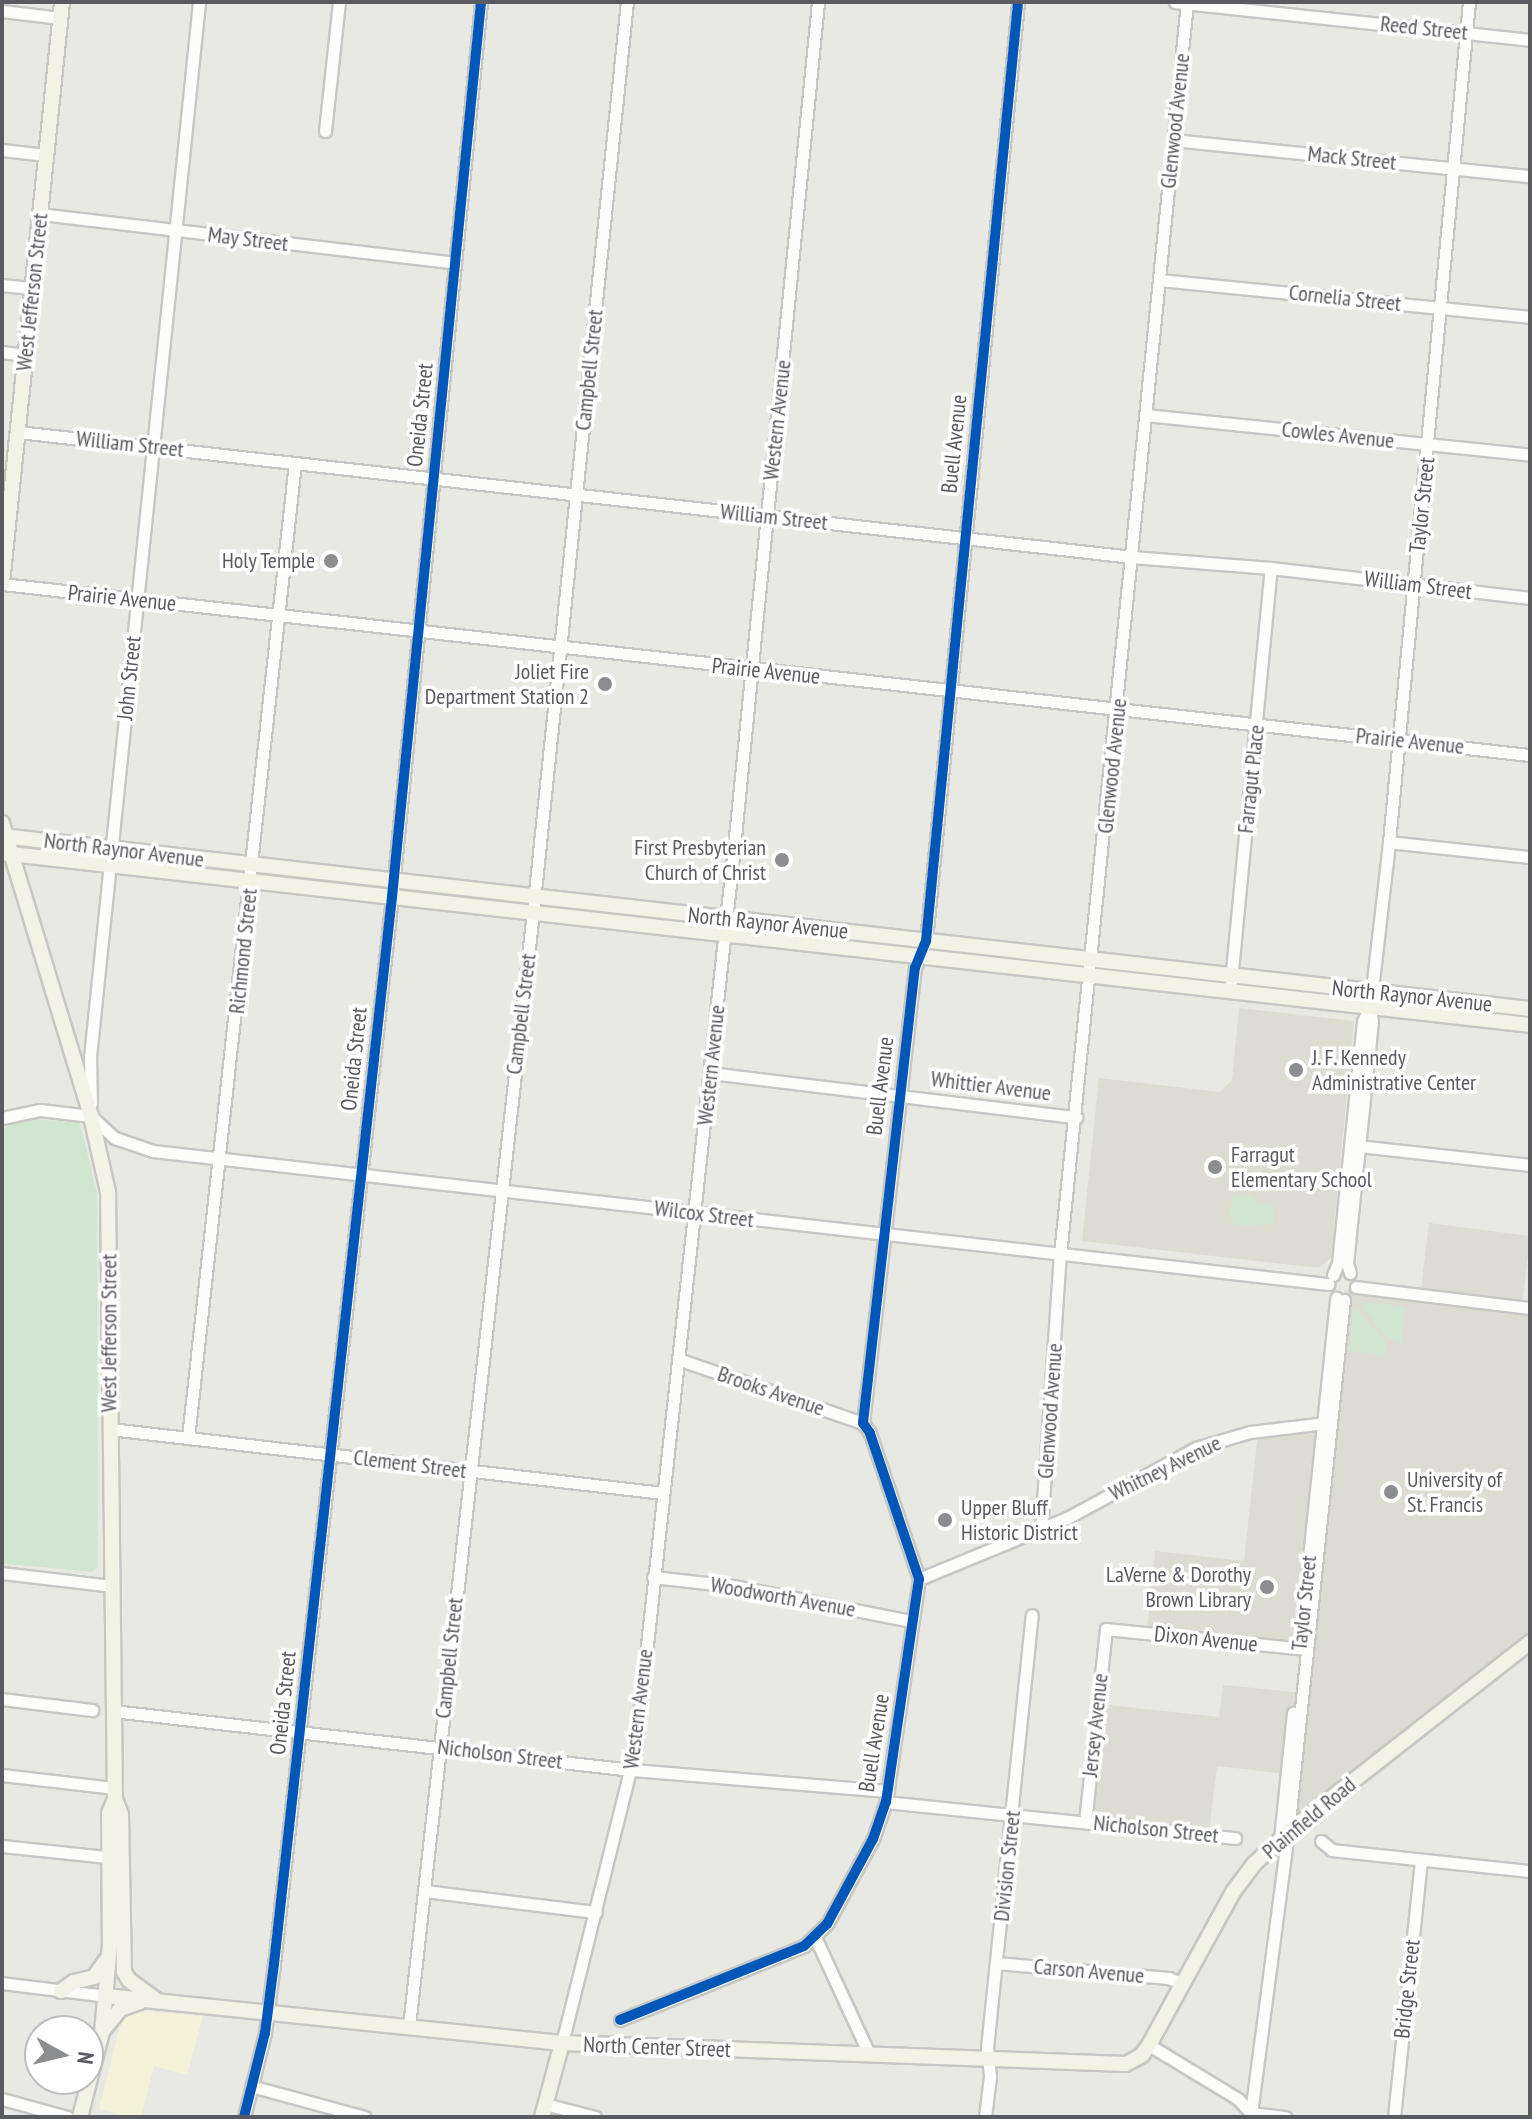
<!DOCTYPE html>
<html>
<head>
<meta charset="utf-8">
<style>
  body { margin:0 }
  #map { position:relative; width:1532px; height:2119px; overflow:hidden; background:#e9e9e3; font-family:"PT Sans Narrow",sans-serif }
  div>[style] { position:absolute }
  [style*='--x'] { left:calc(var(--x)*1px); top:calc(var(--y)*1px); width:calc(var(--w)*1px); rotate:calc(var(--a)*1deg) }
  .commercial>* { inset:0; background:#f4f3da }
  .education>* { inset:0; background:#dddcd2 }
  .green>* { inset:0; background:#d0e6d1 }
  .roads { filter:drop-shadow(2px 0 #c6c7c5) drop-shadow(-2px 0 #c6c7c5) drop-shadow(0 2px #c6c7c5) drop-shadow(0 -2px #c6c7c5) }
  .minor>* { height:11px; margin:-5.5px; padding:0 5.5px; transform-origin:5.5px; border-radius:5.5px; background:#fcfcfb }
  .major>* { height:14px; margin:-7px; padding:0 7px; transform-origin:7px; border-radius:7px; background:#f2f2e6 }
  .cycleway>* { height:10px; margin:-5px; padding:0 5px; transform-origin:5px; border-radius:5px; background:#0057b8 }
  .dots>* { width:22px; height:22px; translate:-50% -50%; box-sizing:border-box; border:4px solid #fff; border-radius:50% }
  span { translate:-50% -50%; white-space:nowrap; text-align:center; line-height:1.15; -webkit-text-stroke:7px #fff; paint-order:stroke }
  .street-label { font-size:22px; color:#595b61 }
  .poi-label { font-size:22px; color:#595b61 }
  .right { translate:-100% -50%; text-align:right }
  .left { translate:0 -50%; text-align:left }
  .frame { position:absolute; inset:0; border:4px solid #595b61; pointer-events:none }
  .north { position:absolute; left:24px; top:2015px; width:80px; height:80px; box-sizing:border-box; background:#fff; border:2px solid #bdbdc0; border-radius:50%; rotate:98deg; font-size:22px; font-weight:700; line-height:32px; text-align:center; color:#595b61 }
  .north::after { content:''; display:block; margin:auto; width:28px; height:36px; background:#8b8d8e; clip-path:polygon(50% 0,100% 100%,50% 72%,0 100%) }
</style>
</head>
<body>
<div id="map">
  <div class="commercial">
    <div style="clip-path:polygon(140px 2011px,203px 2016px,187px 2075px,154px 2066px,141px 2117px,128px 2117px,99px 2109px,120px 2026px,125px 2018px)"></div>
  </div>
  <div class="education">
    <div style="clip-path:polygon(1239px 1008px,1354px 1021px,1331px 1258px,1319px 1268px,1082px 1241px,1099px 1078px,1220px 1092px,1232px 1080px)"></div>
    <div style="clip-path:polygon(1429px 1223px,1530px 1236px,1522px 1307px,1530px 1309px,1530px 1638px,1290px 1827px,1295px 1775px,1217px 1766px,1209px 1833px,1087px 1822px,1100px 1704px,1219px 1717px,1223px 1685px,1304px 1693px,1308px 1649px,1147px 1631px,1155px 1551px,1244px 1561px,1258px 1433px,1326px 1425px,1340px 1294px,1352px 1289px,1420px 1297px)"></div>
  </div>
  <div class="green">
    <div style="clip-path:polygon(26px 1118px,80px 1123px,97px 1192px,98px 1568px,91px 1572px,2px 1563px,2px 1129px)"></div>
    <div style="clip-path:polygon(1251px 1196px,1257px 1204px,1273px 1205px,1273px 1224px,1238px 1226px,1229px 1216px,1234px 1197px)"></div>
    <div style="clip-path:polygon(1364px 1302px,1405px 1307px,1401px 1344px,1398px 1340px,1389px 1340px,1363px 1309px)"></div>
    <div style="clip-path:polygon(1353px 1310px,1359px 1311px,1386px 1343px,1386px 1355px,1349px 1351px)"></div>
  </div>
  <div class="roads">
    <div class="minor">
      <div style="--x:1175;--y:2;--w:357;--a:6.1"></div>
      <div style="--x:2;--y:11;--w:59;--a:6.8"></div>
      <div style="--x:325;--y:131;--w:130;--a:-83.8"></div>
      <div style="--x:1173;--y:140;--w:359;--a:5.8"></div>
      <div style="--x:2;--y:150;--w:44;--a:6.5"></div>
      <div style="--x:40;--y:214;--w:418;--a:6.7"></div>
      <div style="--x:1160;--y:280;--w:372;--a:5.7"></div>
      <div style="--x:2;--y:285;--w:31;--a:6"></div>
      <div style="--x:2;--y:352;--w:24;--a:7"></div>
      <div style="--x:1146;--y:415;--w:386;--a:5.9"></div>
      <div style="--x:18;--y:432;--w:1121;--a:6.4"></div>
      <div style="--x:1132;--y:557;--w:139;--a:4.5"></div>
      <div style="--x:1271;--y:568;--w:261;--a:6.6"></div>
      <div style="--x:2;--y:584;--w:1538;--a:6.39"></div>
      <div style="--x:1389;--y:842;--w:142;--a:6.1"></div>
      <div style="--x:1231;--y:981;--w:415;--a:-84.5"></div>
      <div style="--x:710;--y:1073;--w:369;--a:6.9"></div>
      <div style="--x:91;--y:1103;--w:46;--a:-91.2"></div>
      <div style="--x:90;--y:1057;--w:1061;--a:-84.1"></div>
      <div style="--x:91;--y:1116;--w:33;--a:43"></div>
      <div style="--x:115;--y:1138;--w:40;--a:18.9"></div>
      <div style="--x:153;--y:1151;--w:1183;--a:6.46"></div>
      <div style="--x:2;--y:1118;--w:39;--a:-12"></div>
      <div style="--x:40;--y:1110;--w:51;--a:6.7"></div>
      <div style="--x:1358;--y:1146;--w:173;--a:6.3"></div>
      <div style="--x:1350;--y:1273;--w:10;--a:-107"></div>
      <div style="--x:1347;--y:1263;--w:242;--a:-84.1"></div>
      <div style="--x:1372;--y:1022;--w:15;--a:-98"></div>
      <div style="--x:1370;--y:1007;--w:166;--a:-83.4"></div>
      <div style="--x:1389;--y:842;--w:844;--a:-84.56"></div>
      <div style="--x:1333;--y:1275;--w:13;--a:-67"></div>
      <div style="--x:1338;--y:1263;--w:243;--a:-84.1"></div>
      <div style="--x:1363;--y:1021;--w:16;--a:-63"></div>
      <div style="--x:1356;--y:1287;--w:175;--a:6.9"></div>
      <div style="--x:678;--y:1359;--w:196;--a:19.1"></div>
      <div style="--x:110;--y:1429;--w:557;--a:6.6"></div>
      <div style="--x:188;--y:1438;--w:981;--a:-83.74"></div>
      <div style="--x:1041;--y:1531;--w:277;--a:-86.1"></div>
      <div style="--x:1060;--y:1255;--w:1259;--a:-84.21"></div>
      <div style="--x:2;--y:1573;--w:111;--a:6.7"></div>
      <div style="--x:653;--y:1577;--w:81;--a:6.4"></div>
      <div style="--x:733;--y:1586;--w:182;--a:11.1"></div>
      <div style="--x:919;--y:1579;--w:160;--a:-22.4"></div>
      <div style="--x:1067;--y:1518;--w:147;--a:-28.5"></div>
      <div style="--x:1196;--y:1448;--w:56;--a:-16.5"></div>
      <div style="--x:1250;--y:1432;--w:77;--a:-6.8"></div>
      <div style="--x:1302;--y:1624;--w:328;--a:-84"></div>
      <div style="--x:2;--y:1699;--w:91;--a:7"></div>
      <div style="--x:113;--y:1711;--w:522;--a:6.49"></div>
      <div style="--x:632;--y:1770;--w:257;--a:4.7"></div>
      <div style="--x:2;--y:1775;--w:114;--a:6.6"></div>
      <div style="--x:886;--y:1802;--w:351;--a:5.9"></div>
      <div style="--x:1085;--y:1822;--w:194;--a:-83.8"></div>
      <div style="--x:1106;--y:1629;--w:202;--a:5.7"></div>
      <div style="--x:1280;--y:1839;--w:127;--a:-84.1"></div>
      <div style="--x:1321;--y:1841;--w:14;--a:39"></div>
      <div style="--x:1332;--y:1850;--w:199;--a:6.1"></div>
      <div style="--x:2;--y:1846;--w:116;--a:6"></div>
      <div style="--x:424;--y:1891;--w:173;--a:7"></div>
      <div style="--x:815;--y:1937;--w:129;--a:65.2"></div>
      <div style="--x:996;--y:1963;--w:173;--a:5"></div>
      <div style="--x:1168;--y:1978;--w:15;--a:20"></div>
      <div style="--x:2;--y:1983;--w:105;--a:7.1"></div>
      <div style="--x:620;--y:2020;--w:198;--a:-21.9"></div>
      <div style="--x:804;--y:1946;--w:32;--a:-44"></div>
      <div style="--x:827;--y:1924;--w:97;--a:-61.6"></div>
      <div style="--x:873;--y:1839;--w:39;--a:-71"></div>
      <div style="--x:886;--y:1802;--w:225;--a:-81.6"></div>
      <div style="--x:919;--y:1579;--w:154;--a:-108.6"></div>
      <div style="--x:870;--y:1433;--w:12;--a:-125"></div>
      <div style="--x:863;--y:1423;--w:458;--a:-83.5"></div>
      <div style="--x:915;--y:968;--w:29;--a:-68"></div>
      <div style="--x:926;--y:941;--w:943;--a:-84.4"></div>
      <div style="--x:409;--y:2026;--w:1122;--a:-83.65"></div>
      <div style="--x:533;--y:911;--w:914;--a:-84.1"></div>
      <div style="--x:562;--y:2043;--w:306;--a:-76"></div>
      <div style="--x:636;--y:1746;--w:904;--a:-83.78"></div>
      <div style="--x:734;--y:847;--w:849;--a:-84.32"></div>
      <div style="--x:1149;--y:2045;--w:104;--a:31.2"></div>
      <div style="--x:1238;--y:2099;--w:19;--a:47"></div>
      <div style="--x:1251;--y:2113;--w:35;--a:7"></div>
      <div style="--x:251;--y:2086;--w:118;--a:15.2"></div>
      <div style="--x:2;--y:2099;--w:68;--a:15.3"></div>
      <div style="--x:545;--y:2104;--w:52;--a:14.6"></div>
      <div style="--x:1251;--y:2113;--w:283;--a:-82.5"></div>
      <div style="--x:1288;--y:1832;--w:535;--a:-83.99"></div>
      <div style="--x:244;--y:2117;--w:87;--a:-76"></div>
      <div style="--x:265;--y:2033;--w:70;--a:-82.6"></div>
      <div style="--x:274;--y:1964;--w:1074;--a:-83.69"></div>
      <div style="--x:392;--y:897;--w:899;--a:-84.32"></div>
      <div style="--x:985;--y:2117;--w:41;--a:-83"></div>
      <div style="--x:990;--y:2076;--w:28;--a:-96"></div>
      <div style="--x:987;--y:2048;--w:435;--a:-84.1"></div>
      <div style="--x:1394;--y:2117;--w:257;--a:-84"></div>
    </div>
    <div class="major">
      <div style="--x:2;--y:583;--w:584;--a:-84.1"></div>
      <div style="--x:2;--y:823;--w:306;--a:73.1"></div>
      <div style="--x:91;--y:1116;--w:78;--a:77.4"></div>
      <div style="--x:108;--y:1192;--w:607;--a:89.34"></div>
      <div style="--x:115;--y:1799;--w:15;--a:113"></div>
      <div style="--x:109;--y:1813;--w:131;--a:89.6"></div>
      <div style="--x:110;--y:1944;--w:88;--a:95.2"></div>
      <div style="--x:102;--y:2032;--w:88;--a:104.5"></div>
      <div style="--x:2;--y:836;--w:1538;--a:6.46"></div>
      <div style="--x:2;--y:853;--w:1538;--a:6.42"></div>
      <div style="--x:115;--y:1799;--w:17;--a:69"></div>
      <div style="--x:121;--y:1815;--w:157;--a:88.9"></div>
      <div style="--x:124;--y:1972;--w:9;--a:58"></div>
      <div style="--x:129;--y:1980;--w:32;--a:36"></div>
      <div style="--x:61;--y:1991;--w:16;--a:-35"></div>
      <div style="--x:74;--y:1982;--w:21;--a:-14"></div>
      <div style="--x:94;--y:1977;--w:22;--a:-54"></div>
      <div style="--x:106;--y:1996;--w:458;--a:5.9"></div>
      <div style="--x:562;--y:2043;--w:564;--a:2.13"></div>
      <div style="--x:1126;--y:2064;--w:18;--a:-29"></div>
      <div style="--x:1142;--y:2055;--w:12;--a:-55"></div>
      <div style="--x:1149;--y:2045;--w:175;--a:-61.2"></div>
      <div style="--x:1233;--y:1892;--w:35;--a:-53"></div>
      <div style="--x:1254;--y:1864;--w:47;--a:-43.3"></div>
      <div style="--x:1288;--y:1832;--w:308;--a:-38.1"></div>
      <div style="--x:104;--y:2029;--w:26;--a:-51"></div>
      <div style="--x:120;--y:2009;--w:21;--a:-19"></div>
      <div style="--x:542;--y:2117;--w:77;--a:-74.9"></div>
    </div>
  </div>
  <div class="cycleway">
    <div style="--x:620;--y:2020;--w:198;--a:-21.9"></div>
    <div style="--x:804;--y:1946;--w:32;--a:-44"></div>
    <div style="--x:827;--y:1924;--w:97;--a:-61.6"></div>
    <div style="--x:873;--y:1839;--w:39;--a:-71"></div>
    <div style="--x:886;--y:1802;--w:225;--a:-81.6"></div>
    <div style="--x:919;--y:1579;--w:154;--a:-108.6"></div>
    <div style="--x:870;--y:1433;--w:12;--a:-125"></div>
    <div style="--x:863;--y:1423;--w:458;--a:-83.5"></div>
    <div style="--x:915;--y:968;--w:29;--a:-68"></div>
    <div style="--x:926;--y:941;--w:943;--a:-84.4"></div>
    <div style="--x:244;--y:2117;--w:87;--a:-76"></div>
    <div style="--x:265;--y:2033;--w:70;--a:-82.6"></div>
    <div style="--x:274;--y:1964;--w:1074;--a:-83.69"></div>
    <div style="--x:392;--y:897;--w:899;--a:-84.32"></div>
  </div>
  <div class="dots">
    <div style="left:331px;top:561px;background:#8b8d8e"></div>
    <div style="left:605px;top:684px;background:#8b8d8e"></div>
    <div style="left:782px;top:860px;background:#8b8d8e"></div>
    <div style="left:1296px;top:1070px;background:#8b8d8e"></div>
    <div style="left:1215px;top:1167px;background:#8b8d8e"></div>
    <div style="left:1391px;top:1492px;background:#8b8d8e"></div>
    <div style="left:945px;top:1520px;background:#8b8d8e"></div>
    <div style="left:1267px;top:1587px;background:#8b8d8e"></div>
  </div>
  <div class="street-label">
    <span style="left:1424px;top:28px;rotate:6deg">Reed Street</span>
    <span style="left:1175px;top:121px;rotate:-84deg">Glenwood Avenue</span>
    <span style="left:1352px;top:158px;rotate:6deg">Mack Street</span>
    <span style="left:248px;top:239px;rotate:7deg">May Street</span>
    <span style="left:32px;top:292px;rotate:-84deg">West Jefferson Street</span>
    <span style="left:1345px;top:298px;rotate:6deg">Cornelia Street</span>
    <span style="left:589px;top:370px;rotate:-84deg">Campbell Street</span>
    <span style="left:420px;top:415px;rotate:-84deg">Oneida Street</span>
    <span style="left:777px;top:420px;rotate:-84deg">Western Avenue</span>
    <span style="left:1338px;top:435px;rotate:6deg">Cowles Avenue</span>
    <span style="left:130px;top:444px;rotate:6deg">William Street</span>
    <span style="left:954px;top:444px;rotate:-84deg">Buell Avenue</span>
    <span style="left:1422px;top:505px;rotate:-84deg">Taylor Street</span>
    <span style="left:774px;top:517px;rotate:6deg">William Street</span>
    <span style="left:1418px;top:585px;rotate:7deg">William Street</span>
    <span style="left:122px;top:598px;rotate:6deg">Prairie Avenue</span>
    <span style="left:766px;top:671px;rotate:6deg">Prairie Avenue</span>
    <span style="left:129px;top:678px;rotate:-84deg">John Street</span>
    <span style="left:1410px;top:741px;rotate:6deg">Prairie Avenue</span>
    <span style="left:1112px;top:766px;rotate:-84deg">Glenwood Avenue</span>
    <span style="left:1251px;top:779px;rotate:-84deg">Farragut Place</span>
    <span style="left:124px;top:850px;rotate:7deg">North Raynor Avenue</span>
    <span style="left:768px;top:923px;rotate:6deg">North Raynor Avenue</span>
    <span style="left:243px;top:951px;rotate:-84deg">Richmond Street</span>
    <span style="left:1412px;top:996px;rotate:6deg">North Raynor Avenue</span>
    <span style="left:521px;top:1014px;rotate:-83deg">Campbell Street</span>
    <span style="left:354px;top:1059px;rotate:-84deg">Oneida Street</span>
    <span style="left:711px;top:1065px;rotate:-84deg">Western Avenue</span>
    <span style="left:880px;top:1086px;rotate:-83deg">Buell Avenue</span>
    <span style="left:991px;top:1086px;rotate:7deg">Whittier Avenue</span>
    <span style="left:704px;top:1214px;rotate:7deg">Wilcox Street</span>
    <span style="left:109px;top:1333px;rotate:-90deg">West Jefferson Street</span>
    <span style="left:771px;top:1391px;rotate:19deg">Brooks Avenue</span>
    <span style="left:1050px;top:1411px;rotate:-86deg">Glenwood Avenue</span>
    <span style="left:410px;top:1464px;rotate:7deg">Clement Street</span>
    <span style="left:1165px;top:1468px;rotate:-26deg">Whitney Avenue</span>
    <span style="left:783px;top:1597px;rotate:10deg">Woodworth Avenue</span>
    <span style="left:1304px;top:1603px;rotate:-84deg">Taylor Street</span>
    <span style="left:1206px;top:1639px;rotate:6deg">Dixon Avenue</span>
    <span style="left:449px;top:1658px;rotate:-84deg">Campbell Street</span>
    <span style="left:283px;top:1703px;rotate:-84deg">Oneida Street</span>
    <span style="left:638px;top:1709px;rotate:-83deg">Western Avenue</span>
    <span style="left:1095px;top:1725px;rotate:-84deg">Jersey Avenue</span>
    <span style="left:874px;top:1743px;rotate:-81deg">Buell Avenue</span>
    <span style="left:500px;top:1754px;rotate:7deg">Nicholson Street</span>
    <span style="left:1309px;top:1818px;rotate:-40deg">Plainfield Road</span>
    <span style="left:1156px;top:1829px;rotate:6deg">Nicholson Street</span>
    <span style="left:1007px;top:1866px;rotate:-84deg">Division Street</span>
    <span style="left:1089px;top:1971px;rotate:5deg">Carson Avenue</span>
    <span style="left:1407px;top:1989px;rotate:-84deg">Bridge Street</span>
    <span style="left:657px;top:2047px;rotate:2deg">North Center Street</span>
  </div>
  <div class="poi-label">
    <span class="right" style="left:315px;top:561px">Holy Temple</span>
    <span class="right" style="left:589px;top:684px">Joliet Fire<br>Department Station 2</span>
    <span class="right" style="left:766px;top:860px">First Presbyterian<br>Church of Christ</span>
    <span class="left" style="left:1312px;top:1070px">J. F. Kennedy<br>Administrative Center</span>
    <span class="left" style="left:1231px;top:1167px">Farragut<br>Elementary School</span>
    <span class="left" style="left:1407px;top:1492px">University of<br>St. Francis</span>
    <span class="left" style="left:961px;top:1520px">Upper Bluff<br>Historic District</span>
    <span class="right" style="left:1251px;top:1587px">LaVerne &amp; Dorothy<br>Brown Library</span>
  </div>
  <div class="frame"></div>
  <div class="north">N</div>
</div>
</body>
</html>
